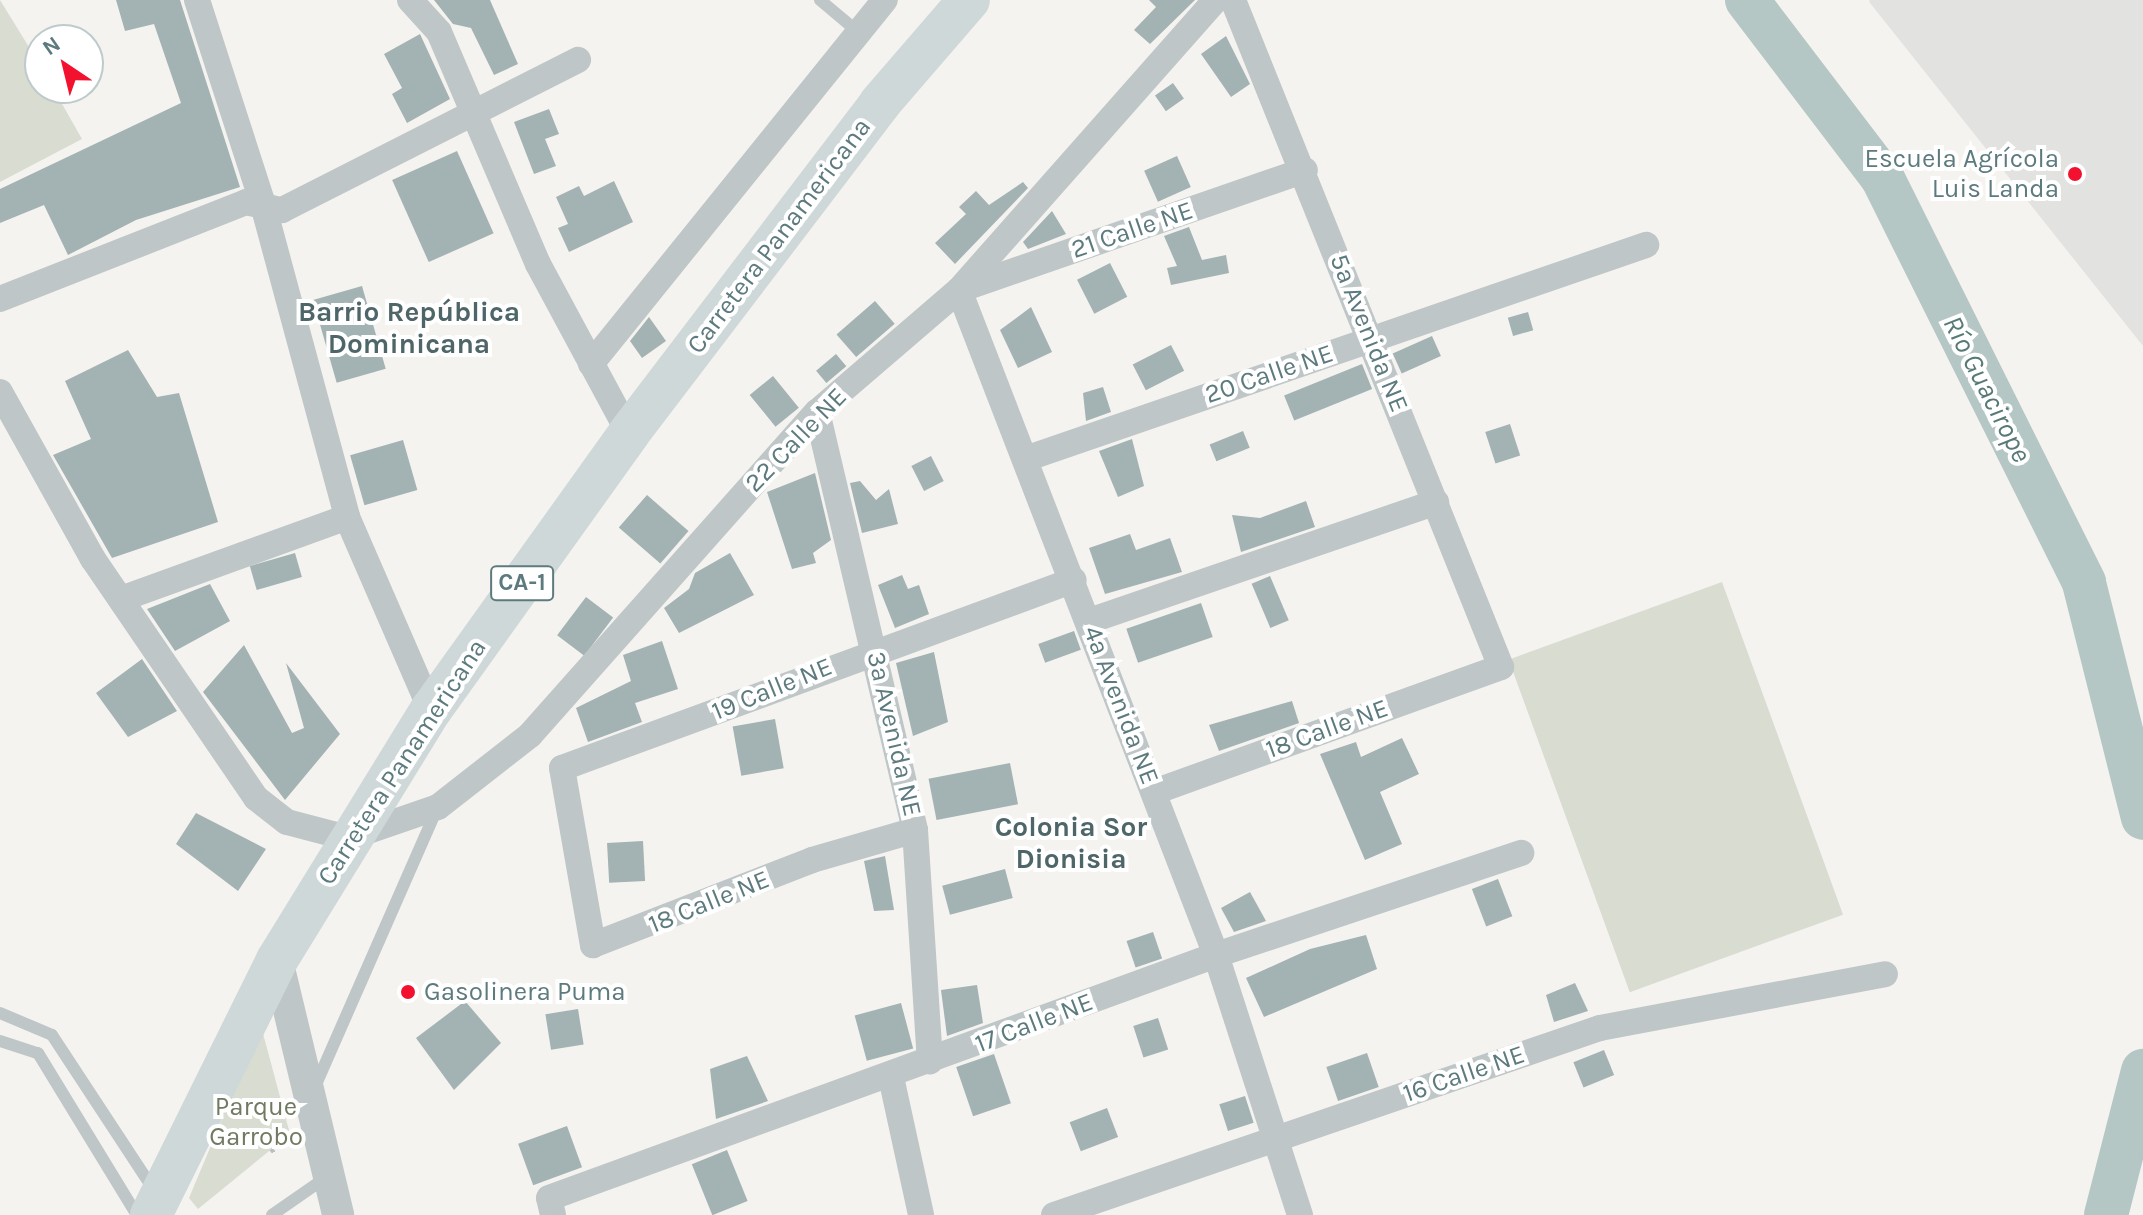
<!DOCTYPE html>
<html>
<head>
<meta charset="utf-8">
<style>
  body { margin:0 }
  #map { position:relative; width:2143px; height:1215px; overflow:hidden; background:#f5f3f0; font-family:Karla,sans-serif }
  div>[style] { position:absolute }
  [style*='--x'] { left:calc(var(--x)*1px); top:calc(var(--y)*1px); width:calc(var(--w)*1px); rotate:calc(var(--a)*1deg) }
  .built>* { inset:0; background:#e2e3e1 }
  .green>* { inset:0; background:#d9dcd0; transform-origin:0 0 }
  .river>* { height:44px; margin:-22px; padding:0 22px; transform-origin:22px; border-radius:22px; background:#b4c7c5 }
  .building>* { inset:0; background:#a3b2b3; transform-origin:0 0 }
  .path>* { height:4px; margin-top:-2px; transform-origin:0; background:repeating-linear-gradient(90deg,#babfbf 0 4px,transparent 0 8px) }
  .service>* { height:12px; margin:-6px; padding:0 6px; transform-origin:6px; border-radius:6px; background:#bec6c7 }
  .minor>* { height:26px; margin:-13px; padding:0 13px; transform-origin:13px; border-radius:13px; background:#bec6c7 }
  .tertiary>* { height:32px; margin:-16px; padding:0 16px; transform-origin:16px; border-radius:16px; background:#bec6c7 }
  .trunk>* { height:42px; margin:-21px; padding:0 21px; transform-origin:21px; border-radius:21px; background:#ced8d9 }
  .dots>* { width:22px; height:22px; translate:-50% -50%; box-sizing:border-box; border:4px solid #fff; border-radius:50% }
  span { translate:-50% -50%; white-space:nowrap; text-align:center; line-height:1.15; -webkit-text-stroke:8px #fff; paint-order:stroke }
  .shield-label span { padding:2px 6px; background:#fff; border:2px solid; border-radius:6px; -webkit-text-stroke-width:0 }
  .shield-label { font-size:24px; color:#5d7b7e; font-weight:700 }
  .poi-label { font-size:26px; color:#5d7b7e }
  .right { translate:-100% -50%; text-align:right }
  .left { translate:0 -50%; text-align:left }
  .street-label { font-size:26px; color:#5d7b7e }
  .park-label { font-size:26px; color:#6f7a60 }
  .neighbourhood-label { font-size:28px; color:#4f6668; font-weight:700 }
  .water-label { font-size:28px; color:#587a77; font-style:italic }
  .north { position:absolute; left:24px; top:24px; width:80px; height:80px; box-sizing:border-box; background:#fff; border:2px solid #becacb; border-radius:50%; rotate:325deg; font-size:22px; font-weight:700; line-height:32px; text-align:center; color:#5d7b7e }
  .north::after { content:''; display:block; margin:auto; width:28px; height:36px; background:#f2122f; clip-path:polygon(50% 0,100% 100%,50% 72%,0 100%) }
</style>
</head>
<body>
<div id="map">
  <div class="built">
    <div style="clip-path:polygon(1869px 0,2143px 0,2143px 346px,1870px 3px)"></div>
  </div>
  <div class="green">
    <div style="clip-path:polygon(0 0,40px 65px,40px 88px,53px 88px,82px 139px,0 182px)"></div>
    <div style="left:1722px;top:582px;width:354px;height:227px;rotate:70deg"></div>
    <div style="clip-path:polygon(261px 1026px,290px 1134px,198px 1209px,189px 1198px)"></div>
  </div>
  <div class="river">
    <div style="--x:1747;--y:0;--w:223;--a:52.7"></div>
    <div style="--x:1882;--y:177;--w:453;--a:63.5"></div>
    <div style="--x:2084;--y:583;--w:242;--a:75.9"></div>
    <div style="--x:2106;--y:1215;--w:149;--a:-75.6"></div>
  </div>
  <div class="building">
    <div style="clip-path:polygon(116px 0,180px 0,240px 187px,136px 220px,68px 255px,44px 205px,0 223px,0 189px,181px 103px,154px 24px,125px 31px)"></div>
    <div style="clip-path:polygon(434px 0,490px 0,518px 64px,494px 75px,471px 28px,453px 24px)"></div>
    <div style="clip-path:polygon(1149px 0,1195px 0,1150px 44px,1134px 30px,1156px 7px)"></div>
    <div style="clip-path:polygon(420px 34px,450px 99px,407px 123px,392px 94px,402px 88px,384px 54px)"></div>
    <div style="clip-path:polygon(1226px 36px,1250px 84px,1231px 97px,1201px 54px)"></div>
    <div style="left:1173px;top:83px;width:19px;height:22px;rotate:55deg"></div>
    <div style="clip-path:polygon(549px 109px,559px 134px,545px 139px,556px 166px,534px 174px,514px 122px)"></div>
    <div style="left:457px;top:151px;width:90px;height:71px;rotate:66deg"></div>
    <div style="left:1177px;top:156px;width:34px;height:36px;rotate:66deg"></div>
    <div style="clip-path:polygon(614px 181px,633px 222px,569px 252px,558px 228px,568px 224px,556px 197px,579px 186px,584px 196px)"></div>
    <div style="clip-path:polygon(1023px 182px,1028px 188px,955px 264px,935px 243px,966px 214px,959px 207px,976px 191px,989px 205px)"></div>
    <div style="clip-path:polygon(1052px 211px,1066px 234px,1028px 249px,1023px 242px)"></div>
    <div style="clip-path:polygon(1189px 227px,1202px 260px,1226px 255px,1229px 273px,1171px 285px,1167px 268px,1177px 266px,1164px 236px)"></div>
    <div style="left:1110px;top:263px;width:38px;height:37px;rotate:63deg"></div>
    <div style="left:362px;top:286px;width:86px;height:51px;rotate:74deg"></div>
    <div style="left:875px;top:301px;width:30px;height:51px;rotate:49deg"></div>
    <div style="clip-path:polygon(1031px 307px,1052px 352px,1018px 368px,1000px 330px)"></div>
    <div style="left:1528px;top:312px;width:19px;height:21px;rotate:74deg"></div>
    <div style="clip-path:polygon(649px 317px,666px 341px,642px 358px,630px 341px)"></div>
    <div style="left:1432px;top:336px;width:22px;height:43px;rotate:66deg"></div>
    <div style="left:1171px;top:345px;width:29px;height:43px;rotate:63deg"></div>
    <div style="clip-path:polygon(128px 350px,157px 397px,179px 393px,218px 522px,112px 558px,53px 455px,91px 439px,65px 381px)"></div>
    <div style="left:836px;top:354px;width:16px;height:26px;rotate:50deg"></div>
    <div style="left:1362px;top:364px;width:27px;height:84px;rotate:68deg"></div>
    <div style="left:773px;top:376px;width:41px;height:30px;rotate:51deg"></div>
    <div style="clip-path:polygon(1103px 387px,1111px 412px,1086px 421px,1083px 393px)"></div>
    <div style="left:1510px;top:424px;width:33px;height:26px;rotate:72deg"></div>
    <div style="left:1243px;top:431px;width:18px;height:36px;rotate:68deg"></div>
    <div style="clip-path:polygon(1132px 439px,1144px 486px,1118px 497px,1099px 451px)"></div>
    <div style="left:403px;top:440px;width:52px;height:55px;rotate:74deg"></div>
    <div style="left:931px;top:456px;width:28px;height:22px;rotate:63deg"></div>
    <div style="clip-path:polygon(815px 473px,831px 540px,813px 553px,816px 563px,792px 569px,767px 492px)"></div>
    <div style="clip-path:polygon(860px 481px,876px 500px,889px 489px,898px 524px,862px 533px,850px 483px)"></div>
    <div style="left:647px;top:495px;width:55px;height:43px;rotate:41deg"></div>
    <div style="clip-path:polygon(1306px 501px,1315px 527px,1241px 552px,1232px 515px,1260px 518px)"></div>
    <div style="clip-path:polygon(1130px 534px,1136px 550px,1170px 538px,1182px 572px,1105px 594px,1089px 548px)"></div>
    <div style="left:295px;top:553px;width:25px;height:47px;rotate:74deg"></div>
    <div style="clip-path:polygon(730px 553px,754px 595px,679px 633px,664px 608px,689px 589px,695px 573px)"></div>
    <div style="clip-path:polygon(902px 575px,908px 589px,919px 585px,929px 614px,895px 628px,878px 585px)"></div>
    <div style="left:1270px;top:576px;width:48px;height:20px;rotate:67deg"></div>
    <div style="clip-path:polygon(210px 584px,230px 621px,175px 651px,147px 609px)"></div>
    <div style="left:586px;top:597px;width:34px;height:48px;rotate:37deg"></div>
    <div style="left:1201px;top:603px;width:36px;height:79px;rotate:71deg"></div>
    <div style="left:1074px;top:631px;width:20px;height:38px;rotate:70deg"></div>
    <div style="clip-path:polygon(662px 641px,678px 689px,635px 703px,642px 722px,588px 742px,576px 708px,631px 681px,623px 655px)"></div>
    <div style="clip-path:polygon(244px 645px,292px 733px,304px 728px,286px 663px,340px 734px,285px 800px,203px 692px)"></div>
    <div style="clip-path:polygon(934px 652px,948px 722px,913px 736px,896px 663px)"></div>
    <div style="clip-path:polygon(142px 659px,177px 711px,128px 737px,96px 693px)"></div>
    <div style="clip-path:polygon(1292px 701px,1299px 723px,1219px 751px,1209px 725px)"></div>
    <div style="left:775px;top:719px;width:50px;height:43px;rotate:80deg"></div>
    <div style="clip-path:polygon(1402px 738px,1419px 774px,1380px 792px,1402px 844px,1365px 860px,1320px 754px,1356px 742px,1361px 757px)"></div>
    <div style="left:1010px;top:763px;width:42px;height:83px;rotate:79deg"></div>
    <div style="clip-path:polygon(196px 813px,266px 849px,238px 891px,176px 844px)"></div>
    <div style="left:643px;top:841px;width:40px;height:36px;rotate:87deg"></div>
    <div style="clip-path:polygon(885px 856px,894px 910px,874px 911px,864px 861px)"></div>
    <div style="left:1005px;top:869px;width:30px;height:65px;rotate:75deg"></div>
    <div style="left:1498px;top:879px;width:40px;height:28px;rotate:69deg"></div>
    <div style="clip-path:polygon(1250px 892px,1266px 921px,1234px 932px,1221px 908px)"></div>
    <div style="left:1153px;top:932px;width:28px;height:28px;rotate:71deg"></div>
    <div style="clip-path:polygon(1366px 935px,1377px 969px,1264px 1017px,1246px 978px,1310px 949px)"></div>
    <div style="clip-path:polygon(1575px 983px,1588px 1011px,1554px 1022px,1546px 995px)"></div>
    <div style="clip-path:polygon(977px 985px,983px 1023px,947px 1036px,941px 990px)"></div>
    <div style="clip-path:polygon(465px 1001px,501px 1043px,454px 1090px,416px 1038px)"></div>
    <div style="left:901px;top:1003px;width:47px;height:48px;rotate:75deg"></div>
    <div style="left:578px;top:1009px;width:36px;height:33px;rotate:81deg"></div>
    <div style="left:1158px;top:1018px;width:33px;height:26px;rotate:72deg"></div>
    <div style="left:1604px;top:1050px;width:27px;height:33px;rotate:68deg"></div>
    <div style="left:1367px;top:1053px;width:36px;height:43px;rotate:71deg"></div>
    <div style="left:994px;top:1054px;width:52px;height:40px;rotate:71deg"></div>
    <div style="clip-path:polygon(747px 1056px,768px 1101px,716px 1119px,710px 1069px)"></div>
    <div style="left:1245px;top:1096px;width:28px;height:27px;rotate:72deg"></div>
    <div style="left:1107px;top:1108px;width:31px;height:40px;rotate:69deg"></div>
    <div style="left:567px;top:1126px;width:44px;height:52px;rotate:70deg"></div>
    <div style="left:727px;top:1150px;width:55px;height:38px;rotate:68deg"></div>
  </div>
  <div class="path">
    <div style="--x:266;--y:1143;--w:13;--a:51"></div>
  </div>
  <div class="service">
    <div style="--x:820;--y:0;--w:48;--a:40"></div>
    <div style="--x:0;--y:1013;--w:56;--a:22.9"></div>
    <div style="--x:52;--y:1035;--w:184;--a:56.7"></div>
    <div style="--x:0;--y:1041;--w:40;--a:18"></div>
    <div style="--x:38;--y:1053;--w:190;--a:58.6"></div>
    <div style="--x:314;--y:1089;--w:306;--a:-66.3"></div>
    <div style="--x:272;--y:1215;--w:65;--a:-34.9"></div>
  </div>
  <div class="minor">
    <div style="--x:197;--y:0;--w:211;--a:72.1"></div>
    <div style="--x:262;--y:201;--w:327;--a:74.9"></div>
    <div style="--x:347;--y:517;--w:210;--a:66.5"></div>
    <div style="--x:410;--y:0;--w:43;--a:47.8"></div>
    <div style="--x:439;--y:32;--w:252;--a:66.9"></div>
    <div style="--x:538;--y:264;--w:192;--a:61.7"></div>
    <div style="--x:0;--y:299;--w:264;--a:-21.5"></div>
    <div style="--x:246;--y:202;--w:37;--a:13"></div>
    <div style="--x:282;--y:210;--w:332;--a:-26.9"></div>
    <div style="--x:591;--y:364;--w:468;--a:-51.1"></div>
    <div style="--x:0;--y:392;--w:191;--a:60.9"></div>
    <div style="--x:93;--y:559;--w:289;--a:55.7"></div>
    <div style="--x:256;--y:798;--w:39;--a:38"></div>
    <div style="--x:287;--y:822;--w:63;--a:14.7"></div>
    <div style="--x:348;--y:838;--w:95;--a:-19"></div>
    <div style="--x:438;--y:807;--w:117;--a:-38"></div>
    <div style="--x:530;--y:735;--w:432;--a:-48.4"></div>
    <div style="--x:817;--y:412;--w:187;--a:-40.7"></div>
    <div style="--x:959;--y:290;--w:387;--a:-48.5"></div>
    <div style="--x:817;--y:412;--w:429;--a:76.8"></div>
    <div style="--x:915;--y:830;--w:232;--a:86.3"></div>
    <div style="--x:1028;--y:458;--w:654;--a:-19.02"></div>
    <div style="--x:121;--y:599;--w:240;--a:-19.9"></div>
    <div style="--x:1089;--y:621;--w:367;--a:-18.9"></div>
    <div style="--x:562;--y:768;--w:545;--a:-20.16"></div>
    <div style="--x:562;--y:768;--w:180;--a:80.1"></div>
    <div style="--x:593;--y:945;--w:235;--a:-21.2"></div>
    <div style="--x:812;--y:860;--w:107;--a:-16.2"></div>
    <div style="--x:1154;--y:792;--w:369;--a:-19.8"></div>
    <div style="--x:1501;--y:667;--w:719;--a:-111.89"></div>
    <div style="--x:891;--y:1077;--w:141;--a:77.7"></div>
    <div style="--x:553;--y:1215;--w:17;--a:-103"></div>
    <div style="--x:549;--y:1198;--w:710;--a:-20.02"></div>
    <div style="--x:1216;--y:955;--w:322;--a:-18.5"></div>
    <div style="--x:1054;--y:1215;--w:577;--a:-18.91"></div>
    <div style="--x:1600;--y:1028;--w:290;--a:-10.7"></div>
    <div style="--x:1300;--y:1215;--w:273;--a:-107.9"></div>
    <div style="--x:1216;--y:955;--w:713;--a:-111.13"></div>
    <div style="--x:959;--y:290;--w:366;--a:-19.1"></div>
  </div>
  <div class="tertiary">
    <div style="--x:277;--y:960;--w:262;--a:76.5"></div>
  </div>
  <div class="trunk">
    <div style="--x:151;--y:1215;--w:284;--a:-63.7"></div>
    <div style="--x:277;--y:960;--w:294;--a:-58.4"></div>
    <div style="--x:431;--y:710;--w:340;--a:-54.4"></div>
    <div style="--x:629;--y:433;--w:415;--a:-52.7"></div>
    <div style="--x:880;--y:103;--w:136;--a:-49.2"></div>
  </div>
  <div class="dots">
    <div style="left:2075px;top:174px;background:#f2122f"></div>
    <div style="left:408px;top:992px;background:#f2122f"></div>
  </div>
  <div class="shield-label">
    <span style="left:522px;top:583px">CA-1</span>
  </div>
  <div class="poi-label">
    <span class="right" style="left:2059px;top:174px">Escuela Agrícola<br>Luis Landa</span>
    <span class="left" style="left:424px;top:992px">Gasolinera Puma</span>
  </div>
  <div class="street-label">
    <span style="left:1132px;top:230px;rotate:-19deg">21 Calle NE</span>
    <span style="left:779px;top:236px;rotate:-53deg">Carretera Panamericana</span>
    <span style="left:1369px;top:333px;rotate:68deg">5a Avenida NE</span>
    <span style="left:1269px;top:374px;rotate:-19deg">20 Calle NE</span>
    <span style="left:796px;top:440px;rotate:-46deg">22 Calle NE</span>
    <span style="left:772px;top:689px;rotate:-22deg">19 Calle NE</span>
    <span style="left:1121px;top:705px;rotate:69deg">4a Avenida NE</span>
    <span style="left:1327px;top:729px;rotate:-20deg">18 Calle NE</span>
    <span style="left:894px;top:734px;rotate:77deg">3a Avenida NE</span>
    <span style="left:402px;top:762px;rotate:-57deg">Carretera Panamericana</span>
    <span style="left:709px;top:902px;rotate:-22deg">18 Calle NE</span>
    <span style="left:1034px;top:1023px;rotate:-21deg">17 Calle NE</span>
    <span style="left:1464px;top:1074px;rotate:-19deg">16 Calle NE</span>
  </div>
  <div class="park-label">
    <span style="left:256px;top:1122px">Parque<br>Garrobo</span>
  </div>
  <div class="neighbourhood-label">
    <span style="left:409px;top:328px">Barrio República<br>Dominicana</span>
    <span style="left:1071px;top:843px">Colonia Sor<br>Dionisia</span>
  </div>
  <div class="water-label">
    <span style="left:1987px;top:389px;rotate:63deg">Río Guacirope</span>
  </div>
  <div class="north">N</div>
</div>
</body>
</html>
